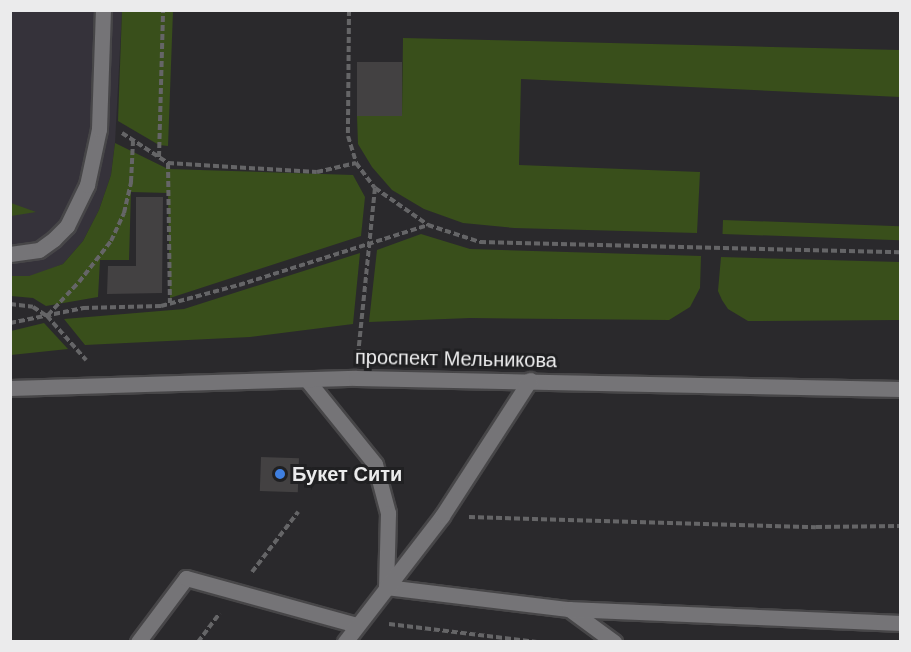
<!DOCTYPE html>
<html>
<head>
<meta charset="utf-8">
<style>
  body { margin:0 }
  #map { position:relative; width:911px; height:652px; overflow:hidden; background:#2a292c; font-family:Arial,sans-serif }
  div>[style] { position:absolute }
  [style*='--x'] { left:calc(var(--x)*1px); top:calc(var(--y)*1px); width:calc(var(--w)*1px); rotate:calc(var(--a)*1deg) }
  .built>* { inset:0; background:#35323a }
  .green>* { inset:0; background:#394f1b; transform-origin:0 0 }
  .building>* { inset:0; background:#434142; transform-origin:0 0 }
  .path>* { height:4px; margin-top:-2px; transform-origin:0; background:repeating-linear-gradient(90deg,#656567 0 6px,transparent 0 9px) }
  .roads { filter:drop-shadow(2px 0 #474648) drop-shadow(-2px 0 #474648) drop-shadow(0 2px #474648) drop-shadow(0 -2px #474648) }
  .minor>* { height:15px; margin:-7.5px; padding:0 7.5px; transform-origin:7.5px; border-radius:7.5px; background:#757477 }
  .dots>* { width:16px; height:16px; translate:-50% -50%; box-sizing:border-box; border:3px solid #202022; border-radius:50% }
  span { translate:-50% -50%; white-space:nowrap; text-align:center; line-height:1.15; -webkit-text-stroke:6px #202022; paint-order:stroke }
  .street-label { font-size:20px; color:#ebebec }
  .poi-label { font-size:20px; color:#ebebec; font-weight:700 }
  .left { translate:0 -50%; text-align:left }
  .frame { position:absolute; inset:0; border:12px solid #ebebec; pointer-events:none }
</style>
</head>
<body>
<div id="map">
  <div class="built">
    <div style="clip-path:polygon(10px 11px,122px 11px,115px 143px,111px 175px,99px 210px,83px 241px,63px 264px,31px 277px,11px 276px)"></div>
  </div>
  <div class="green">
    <div style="clip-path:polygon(122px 11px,173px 11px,168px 146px,159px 145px,118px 121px)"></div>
    <div style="clip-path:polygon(403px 38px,900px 50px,900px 97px,521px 79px,519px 165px,700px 172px,697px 233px,514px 228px,463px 223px,424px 209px,392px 190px,372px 167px,358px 144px,357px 116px,402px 116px)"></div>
    <div style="clip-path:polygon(115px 143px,168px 169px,353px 175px,365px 197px,361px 236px,170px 298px,168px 193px,131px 192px,129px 260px,100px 260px,98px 297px,46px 306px,33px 298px,11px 296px,11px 276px,29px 276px,63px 264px,83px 241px,99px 210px,111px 175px)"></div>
    <div style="clip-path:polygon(11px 203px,36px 212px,11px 216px)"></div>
    <div style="left:723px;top:220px;width:177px;height:14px;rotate:2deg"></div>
    <div style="clip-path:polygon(421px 234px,470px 249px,701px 256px,700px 288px,690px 307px,669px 320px,470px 318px,369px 322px,377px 250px)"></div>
    <div style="clip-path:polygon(360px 253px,353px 324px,250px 337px,85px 345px,64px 319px,184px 309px)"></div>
    <div style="clip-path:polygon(721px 257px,900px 262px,900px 320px,748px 321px,728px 309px,722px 300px,718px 291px)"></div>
    <div style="clip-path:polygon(44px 323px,68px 349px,11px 355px,11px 331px)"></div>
  </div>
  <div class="building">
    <div style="left:357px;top:62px;width:45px;height:54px"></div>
    <div style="clip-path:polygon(136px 197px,163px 197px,162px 293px,107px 294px,108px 266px,136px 266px)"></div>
    <div style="left:261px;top:457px;width:38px;height:34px;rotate:2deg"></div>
  </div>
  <div class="path">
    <div style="--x:349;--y:10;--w:126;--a:90.5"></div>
    <div style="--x:348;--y:136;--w:28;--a:73"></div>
    <div style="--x:122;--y:133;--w:55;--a:33.1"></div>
    <div style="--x:168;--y:163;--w:149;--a:3.5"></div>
    <div style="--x:317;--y:172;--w:40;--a:-13"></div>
    <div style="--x:356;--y:163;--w:31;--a:53"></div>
    <div style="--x:375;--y:188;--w:65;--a:34.9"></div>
    <div style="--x:428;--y:225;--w:55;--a:18.1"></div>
    <div style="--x:480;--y:242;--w:420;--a:1.4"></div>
    <div style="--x:159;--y:157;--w:147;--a:-88.4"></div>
    <div style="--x:168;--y:163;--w:140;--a:89.2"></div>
    <div style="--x:10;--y:304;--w:23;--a:7"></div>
    <div style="--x:33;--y:307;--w:17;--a:33"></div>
    <div style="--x:47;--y:316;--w:59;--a:48.4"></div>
    <div style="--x:48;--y:315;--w:45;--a:-46.8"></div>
    <div style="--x:79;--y:282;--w:52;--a:-52"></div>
    <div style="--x:111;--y:241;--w:31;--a:-65"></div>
    <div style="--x:124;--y:213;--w:32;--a:-77"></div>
    <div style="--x:131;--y:182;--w:41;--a:-87.2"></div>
    <div style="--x:10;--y:323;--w:75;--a:-11.6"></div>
    <div style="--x:83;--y:308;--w:78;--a:-1.5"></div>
    <div style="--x:161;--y:306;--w:81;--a:-15.1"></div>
    <div style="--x:239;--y:285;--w:198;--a:-17.6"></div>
    <div style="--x:358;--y:355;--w:168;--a:-84.2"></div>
    <div style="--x:469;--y:517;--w:347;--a:1.7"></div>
    <div style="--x:816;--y:527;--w:84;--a:-0.7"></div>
    <div style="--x:252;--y:572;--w:76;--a:-52.5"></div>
    <div style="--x:389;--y:624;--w:149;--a:6.9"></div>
    <div style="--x:198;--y:642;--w:36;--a:-53"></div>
  </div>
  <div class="roads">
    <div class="minor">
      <div style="--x:10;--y:254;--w:29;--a:-8"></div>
      <div style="--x:39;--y:250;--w:19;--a:-36"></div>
      <div style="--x:54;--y:239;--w:18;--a:-45"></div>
      <div style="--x:67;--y:226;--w:46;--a:-64"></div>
      <div style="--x:87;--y:185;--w:57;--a:-77.9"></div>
      <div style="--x:99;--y:129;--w:119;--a:-88.1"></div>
      <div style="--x:307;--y:380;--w:108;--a:51"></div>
      <div style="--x:375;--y:464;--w:51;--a:75.1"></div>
      <div style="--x:388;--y:513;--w:74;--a:91.5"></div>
      <div style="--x:386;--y:587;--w:184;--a:6.9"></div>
      <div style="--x:569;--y:609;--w:56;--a:36.3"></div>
      <div style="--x:10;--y:388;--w:346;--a:-1.7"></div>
      <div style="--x:356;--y:378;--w:544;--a:1.16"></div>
      <div style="--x:569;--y:609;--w:331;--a:2.4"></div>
      <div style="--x:138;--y:642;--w:80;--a:-53.1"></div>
      <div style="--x:186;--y:578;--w:177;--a:15.4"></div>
      <div style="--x:345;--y:642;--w:159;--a:-52.4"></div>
      <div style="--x:442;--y:516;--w:162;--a:-57.1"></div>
    </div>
  </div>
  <div class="dots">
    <div style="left:280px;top:474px;background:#3f7fe0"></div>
  </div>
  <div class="street-label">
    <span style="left:456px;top:359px;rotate:1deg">проспект Мельникова</span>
  </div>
  <div class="poi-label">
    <span class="left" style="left:292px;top:474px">Букет Сити</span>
  </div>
  <div class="frame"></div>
</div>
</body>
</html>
